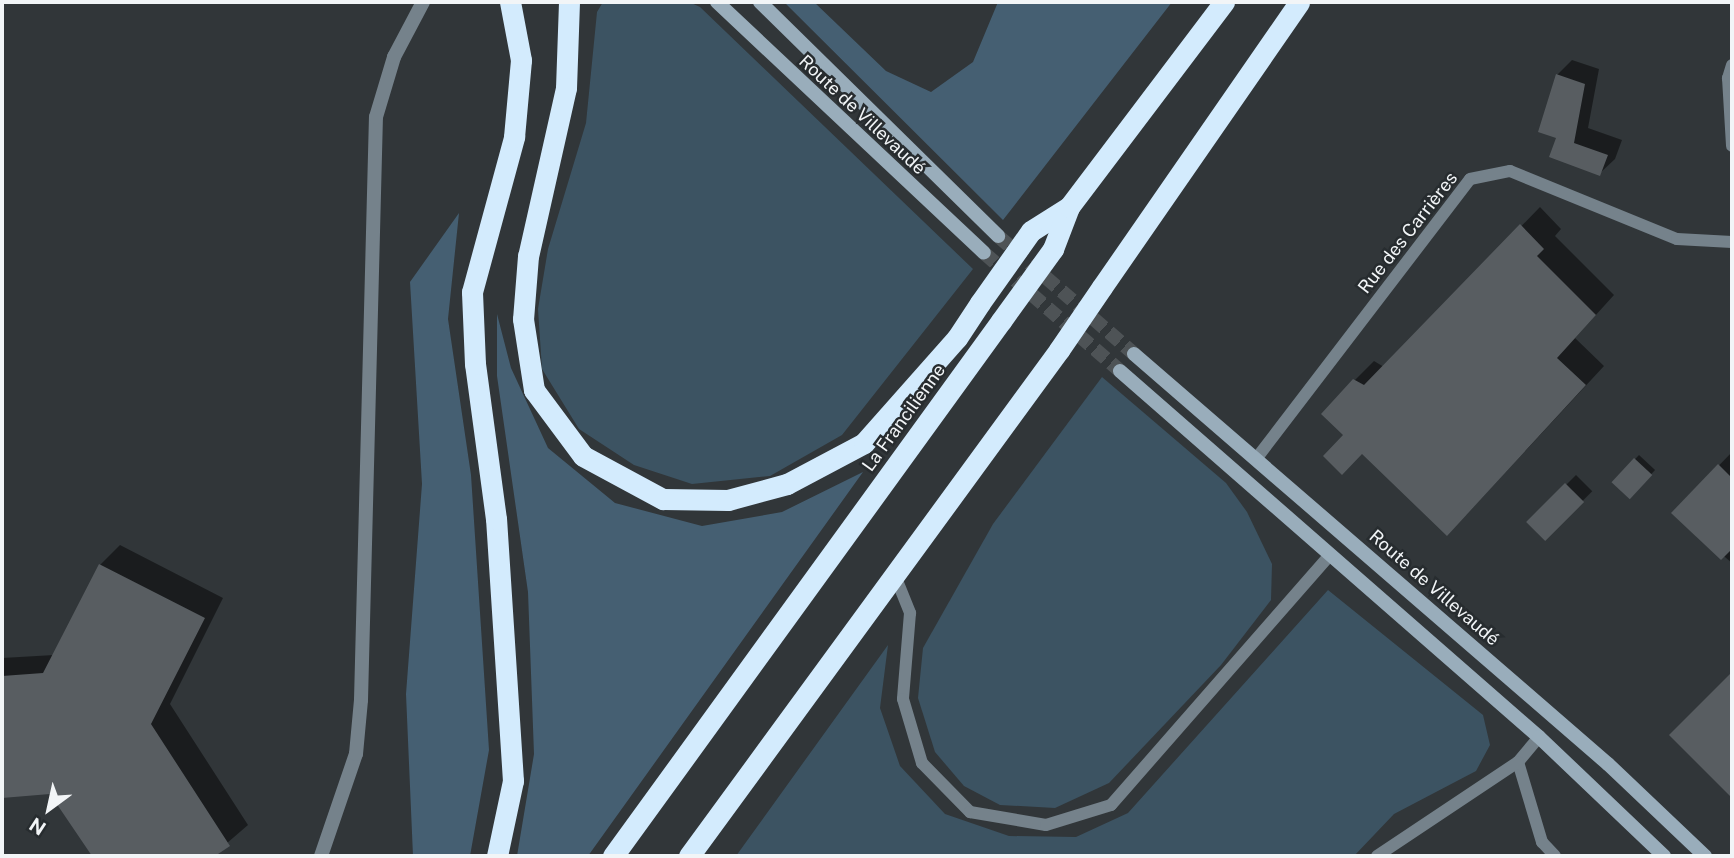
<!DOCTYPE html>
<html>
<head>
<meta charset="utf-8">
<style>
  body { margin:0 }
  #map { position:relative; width:1734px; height:858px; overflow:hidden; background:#313639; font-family:"Public Sans",sans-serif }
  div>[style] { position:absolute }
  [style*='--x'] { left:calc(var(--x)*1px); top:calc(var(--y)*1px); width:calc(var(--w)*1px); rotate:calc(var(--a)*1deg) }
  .green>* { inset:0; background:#3c5362 }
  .forest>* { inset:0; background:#455f72 }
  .shadow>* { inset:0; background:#0007; transform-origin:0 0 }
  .building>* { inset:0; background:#585d61; transform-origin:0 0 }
  .secondary-tunnel>* { height:14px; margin-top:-7px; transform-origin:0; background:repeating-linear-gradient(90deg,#4e5356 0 14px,transparent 0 21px) }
  .service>* { height:12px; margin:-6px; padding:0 6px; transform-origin:6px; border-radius:6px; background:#75828b }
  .minor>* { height:14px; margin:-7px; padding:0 7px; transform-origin:7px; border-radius:7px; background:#75828b }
  .secondary>* { height:14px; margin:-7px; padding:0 7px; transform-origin:7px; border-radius:7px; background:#99adbb }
  .motorway>* { height:21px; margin:-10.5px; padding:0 10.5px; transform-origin:10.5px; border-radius:10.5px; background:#d3ebfd }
  .motorway-bridge>* { height:21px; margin:-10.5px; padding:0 10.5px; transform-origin:10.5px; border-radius:10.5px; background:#d3ebfd }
  span { translate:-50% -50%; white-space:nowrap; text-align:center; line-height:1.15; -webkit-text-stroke:5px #272c2f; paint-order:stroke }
  .street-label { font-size:18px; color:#f2f5f7 }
  .frame { position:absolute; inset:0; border:4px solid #f2f5f7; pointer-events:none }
  .north { position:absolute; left:14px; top:774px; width:70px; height:70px; -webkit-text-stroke:5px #272c2f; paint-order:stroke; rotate:213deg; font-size:19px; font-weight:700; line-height:28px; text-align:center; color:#f2f5f7 }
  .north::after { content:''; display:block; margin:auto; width:24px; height:32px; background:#f2f5f7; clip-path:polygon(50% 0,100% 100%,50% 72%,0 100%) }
</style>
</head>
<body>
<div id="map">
  <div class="green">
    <div style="clip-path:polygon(603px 2px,689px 2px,700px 7px,973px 269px,842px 435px,770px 476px,692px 484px,634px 465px,579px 429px,542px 369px,538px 309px,548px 249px,586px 123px,597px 12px)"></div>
    <div style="clip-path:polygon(1102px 377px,1226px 483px,1247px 512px,1272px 564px,1271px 600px,1221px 665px,1109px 783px,1055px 808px,1000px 805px,964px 786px,935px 752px,918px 698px,923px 648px,993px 524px)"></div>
    <div style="clip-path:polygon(1328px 590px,1483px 715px,1490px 745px,1476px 771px,1394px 814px,1354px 856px,736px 856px,888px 645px,880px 708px,900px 766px,945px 814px,1009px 836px,1076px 837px,1128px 813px)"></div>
  </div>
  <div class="forest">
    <div style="clip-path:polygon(784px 2px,814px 2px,886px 71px,931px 92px,973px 62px,998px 2px,1172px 2px,1003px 220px)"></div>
    <div style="clip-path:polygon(459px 213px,448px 319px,471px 475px,489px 750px,470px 856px,413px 856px,406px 694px,422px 484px,410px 282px)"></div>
    <div style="clip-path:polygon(497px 314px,511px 368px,548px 448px,615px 503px,702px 526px,782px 512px,863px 472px,588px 856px,517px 856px,534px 754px,528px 592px,497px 376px)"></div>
  </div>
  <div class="shadow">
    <div style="clip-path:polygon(1572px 60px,1599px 69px,1588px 128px,1622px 140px,1615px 159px,1599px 174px,1558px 137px,1557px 75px)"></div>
    <div style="clip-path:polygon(1540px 207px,1561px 229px,1555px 236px,1614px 295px,1575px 338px,1604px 366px,1466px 515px,1345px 435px,1355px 380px,1374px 361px,1384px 367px)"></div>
    <div style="clip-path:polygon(1732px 452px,1732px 563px,1673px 513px)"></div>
    <div style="left:1639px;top:455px;width:22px;height:36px;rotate:43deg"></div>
    <div style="left:1576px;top:475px;width:23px;height:67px;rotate:45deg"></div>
    <div style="clip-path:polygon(120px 545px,223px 598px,170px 704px,248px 825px,212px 856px,94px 856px,51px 792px,2px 796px,2px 658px,54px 655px,100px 565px)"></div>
    <div style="clip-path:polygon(1732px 674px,1732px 796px,1671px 735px)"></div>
  </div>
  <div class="building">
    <div style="clip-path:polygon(1556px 74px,1585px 84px,1574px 143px,1608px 155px,1600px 176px,1549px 157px,1556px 138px,1538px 132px)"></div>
    <div style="clip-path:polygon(1520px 224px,1544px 249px,1537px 256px,1596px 315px,1557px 358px,1586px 385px,1447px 536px,1362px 454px,1342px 475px,1323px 456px,1343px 435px,1321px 414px,1353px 379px,1364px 385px)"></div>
    <div style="left:1634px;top:458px;width:25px;height:33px;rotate:43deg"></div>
    <div style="clip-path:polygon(1718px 464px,1732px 478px,1732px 549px,1721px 560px,1671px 513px)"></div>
    <div style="left:1565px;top:483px;width:27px;height:55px;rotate:45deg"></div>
    <div style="clip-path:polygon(99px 564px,205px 618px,151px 724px,230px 846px,215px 856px,92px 856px,50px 794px,2px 798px,2px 676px,43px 673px)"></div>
    <div style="clip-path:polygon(1732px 672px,1732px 798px,1669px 735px)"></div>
  </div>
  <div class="secondary-tunnel">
    <div style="--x:998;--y:236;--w:180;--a:40.9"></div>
    <div style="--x:984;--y:253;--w:180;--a:40.9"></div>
  </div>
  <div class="service">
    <div style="--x:1732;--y:65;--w:14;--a:107"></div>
    <div style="--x:1728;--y:78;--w:68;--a:86.6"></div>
    <div style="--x:1256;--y:459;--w:352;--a:-52.6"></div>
    <div style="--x:1470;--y:179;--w:41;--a:-11.3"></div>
    <div style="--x:1510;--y:171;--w:180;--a:22.2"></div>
    <div style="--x:1677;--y:239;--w:55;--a:3.1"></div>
    <div style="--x:896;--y:578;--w:38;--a:68"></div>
    <div style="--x:910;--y:613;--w:86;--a:94.7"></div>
    <div style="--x:903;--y:699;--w:67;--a:73.5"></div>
    <div style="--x:922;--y:763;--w:69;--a:45.6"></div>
    <div style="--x:970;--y:812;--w:77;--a:9.7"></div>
    <div style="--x:1046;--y:825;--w:68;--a:-17.1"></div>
    <div style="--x:1111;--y:805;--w:332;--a:-48.8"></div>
    <div style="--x:1539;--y:737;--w:33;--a:130"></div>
    <div style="--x:1518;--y:762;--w:84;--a:73.3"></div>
    <div style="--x:1542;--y:842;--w:19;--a:47"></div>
    <div style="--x:1377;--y:856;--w:169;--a:-33.7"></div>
  </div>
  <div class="minor">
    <div style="--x:321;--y:856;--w:108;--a:-71.1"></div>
    <div style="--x:356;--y:754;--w:54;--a:-84.7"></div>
    <div style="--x:361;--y:700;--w:583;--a:-88.53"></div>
    <div style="--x:376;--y:117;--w:63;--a:-73.3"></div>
    <div style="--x:394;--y:57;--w:62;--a:-62.2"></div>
  </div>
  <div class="secondary">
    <div style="--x:717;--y:2;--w:366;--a:43.2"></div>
    <div style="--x:760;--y:2;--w:334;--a:44.5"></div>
    <div style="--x:1134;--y:354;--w:627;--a:40.86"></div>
    <div style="--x:1608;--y:764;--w:134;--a:43.5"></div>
    <div style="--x:1120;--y:371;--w:556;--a:41.14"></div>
    <div style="--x:1539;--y:737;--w:173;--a:43.6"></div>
  </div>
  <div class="motorway">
    <div style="--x:569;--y:2;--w:86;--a:92"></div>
    <div style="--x:566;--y:88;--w:172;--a:102.7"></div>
    <div style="--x:528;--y:256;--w:63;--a:94.5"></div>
    <div style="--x:523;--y:319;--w:72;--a:81.2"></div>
    <div style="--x:534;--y:390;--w:82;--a:53.4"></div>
    <div style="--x:583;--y:456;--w:91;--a:28.3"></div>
    <div style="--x:663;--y:499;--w:65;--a:0.9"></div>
    <div style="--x:728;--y:500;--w:61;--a:-15.2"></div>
    <div style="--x:787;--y:484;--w:87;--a:-28"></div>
    <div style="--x:864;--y:443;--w:140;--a:-48.5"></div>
    <div style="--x:957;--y:338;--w:42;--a:-56.7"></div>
    <div style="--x:1031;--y:231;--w:45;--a:-32.3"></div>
    <div style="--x:1053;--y:249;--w:45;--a:-69.1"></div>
    <div style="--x:1069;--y:207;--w:257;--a:-52.9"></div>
    <div style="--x:1102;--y:287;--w:346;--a:-55.3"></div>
    <div style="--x:497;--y:856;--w:77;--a:-78"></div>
    <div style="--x:513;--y:781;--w:263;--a:-93.7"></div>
    <div style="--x:496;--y:519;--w:156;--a:-97.7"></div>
    <div style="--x:475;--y:364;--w:72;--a:-92.4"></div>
    <div style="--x:472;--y:292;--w:161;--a:-74.8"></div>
    <div style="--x:514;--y:137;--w:77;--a:-84.8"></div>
    <div style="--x:521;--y:60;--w:59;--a:-100.7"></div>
    <div style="--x:613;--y:856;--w:661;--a:-54.05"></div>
    <div style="--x:689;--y:856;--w:627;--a:-53.82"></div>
  </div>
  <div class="motorway-bridge">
    <div style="--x:980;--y:303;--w:88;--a:-54.7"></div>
    <div style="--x:1001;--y:321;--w:89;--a:-54.2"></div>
    <div style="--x:1059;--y:350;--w:76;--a:-55.7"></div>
  </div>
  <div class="street-label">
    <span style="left:862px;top:115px;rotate:43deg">Route de Villevaudé</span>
    <span style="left:1408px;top:233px;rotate:-52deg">Rue des Carrières</span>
    <span style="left:904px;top:418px;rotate:-54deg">La Francilienne</span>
    <span style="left:1434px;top:588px;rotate:41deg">Route de Villevaudé</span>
  </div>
  <div class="frame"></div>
  <div class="north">N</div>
</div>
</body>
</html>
